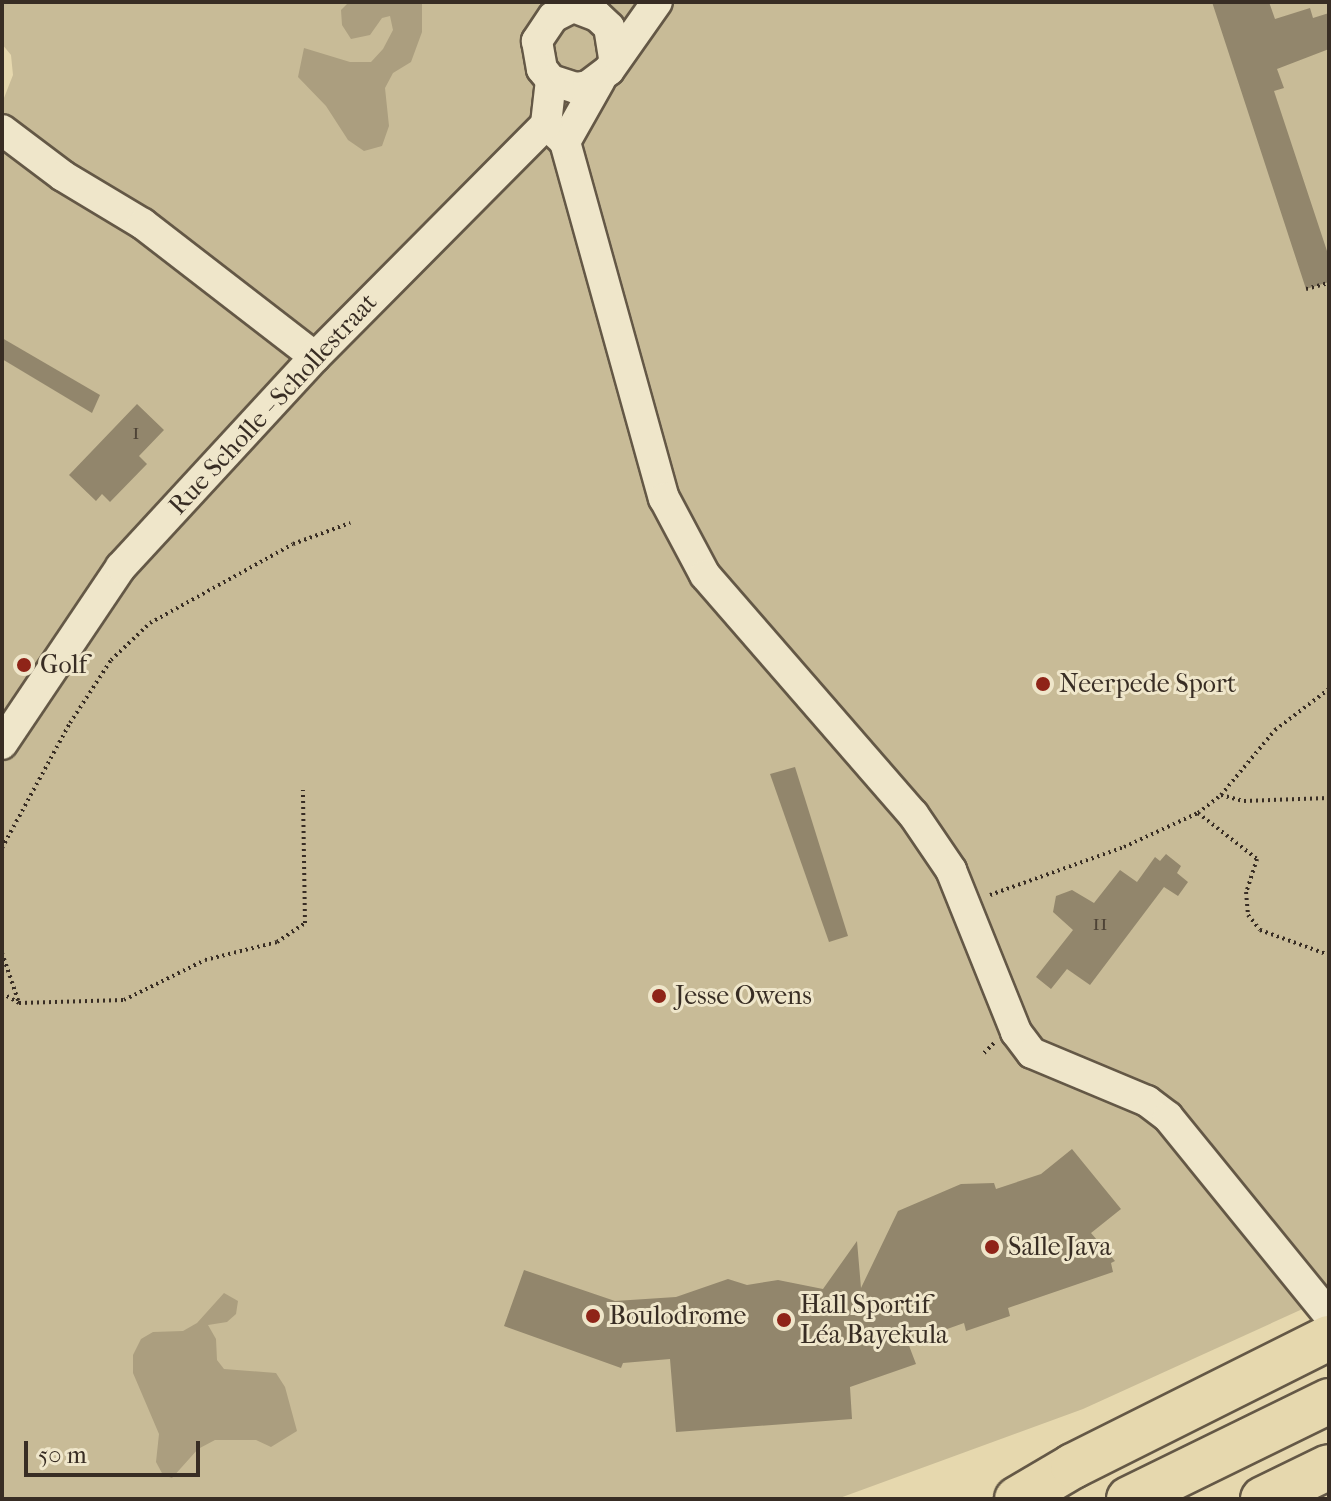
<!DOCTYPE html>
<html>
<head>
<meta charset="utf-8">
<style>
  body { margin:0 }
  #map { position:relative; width:1331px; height:1501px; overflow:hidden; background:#e6d8ae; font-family:"IM FELL French Canon",serif }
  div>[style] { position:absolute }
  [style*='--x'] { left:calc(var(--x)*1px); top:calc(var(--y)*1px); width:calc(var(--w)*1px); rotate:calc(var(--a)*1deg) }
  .green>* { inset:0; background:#c8bb97 }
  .water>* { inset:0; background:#ab9e7f }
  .building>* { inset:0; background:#92866c }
  .path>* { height:4px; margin-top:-2px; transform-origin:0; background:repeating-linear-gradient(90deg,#382d24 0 2px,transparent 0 6px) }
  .roads { filter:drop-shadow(2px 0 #645846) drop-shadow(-2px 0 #645846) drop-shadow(0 2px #645846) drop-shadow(0 -2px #645846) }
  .minor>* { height:30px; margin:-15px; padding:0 15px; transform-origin:15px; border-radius:15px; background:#efe6ca }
  .highway>* { height:44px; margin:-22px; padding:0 22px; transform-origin:22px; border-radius:22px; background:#e6d8ae }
  .dots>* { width:22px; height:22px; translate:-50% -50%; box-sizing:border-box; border:4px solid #efe6ca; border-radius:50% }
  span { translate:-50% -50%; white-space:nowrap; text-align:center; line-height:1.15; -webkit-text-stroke:6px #efe6ca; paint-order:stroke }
  .number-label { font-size:22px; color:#4e4336 }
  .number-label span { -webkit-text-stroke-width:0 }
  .street-label { font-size:26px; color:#382d24 }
  .poi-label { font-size:26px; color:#382d24 }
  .left { translate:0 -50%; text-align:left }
  .frame { position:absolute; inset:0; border:4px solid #382d24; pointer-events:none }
  .scale { position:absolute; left:24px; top:1441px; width:176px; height:36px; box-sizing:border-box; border:4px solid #382d24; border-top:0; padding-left:10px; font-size:24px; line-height:28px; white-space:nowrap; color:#382d24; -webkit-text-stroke:6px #efe6ca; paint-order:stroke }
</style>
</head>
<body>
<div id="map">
  <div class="green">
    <div style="clip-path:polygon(2px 2px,1329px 2px,1329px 1297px,1083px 1409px,837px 1499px,2px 1499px,2px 103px,13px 75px,11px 55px,2px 44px)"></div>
  </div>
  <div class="water">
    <div style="clip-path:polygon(349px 2px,422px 3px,422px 32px,411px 62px,393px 73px,385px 88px,389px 126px,382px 146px,364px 151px,348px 140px,326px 106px,298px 77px,304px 48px,350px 62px,371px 62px,383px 49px,393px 30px,390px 16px,382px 18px,370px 35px,351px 39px,342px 25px,341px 10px)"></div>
    <div style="clip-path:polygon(224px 1293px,238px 1301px,236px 1314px,227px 1322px,208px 1325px,216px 1339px,217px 1360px,224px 1369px,276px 1373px,285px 1387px,297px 1431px,271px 1447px,256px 1440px,215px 1440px,198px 1449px,172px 1478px,163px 1475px,156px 1462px,159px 1434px,133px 1373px,133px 1355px,141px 1339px,153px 1332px,183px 1331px,197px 1323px)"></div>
  </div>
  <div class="building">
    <div style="clip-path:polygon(1212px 2px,1269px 2px,1275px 19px,1310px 8px,1313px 18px,1329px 13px,1329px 49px,1277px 69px,1284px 88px,1274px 91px,1329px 257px,1329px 282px,1306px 289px)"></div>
    <div style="clip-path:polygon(2px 338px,100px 395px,92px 413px,2px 359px)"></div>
    <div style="clip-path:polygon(137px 404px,164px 430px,139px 456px,147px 464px,110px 502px,102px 494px,96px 501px,69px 475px)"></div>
    <div style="clip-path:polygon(795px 767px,848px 936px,829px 942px,770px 774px)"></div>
    <div style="clip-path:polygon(1166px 854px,1181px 866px,1177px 873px,1188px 882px,1178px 896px,1164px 887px,1090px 985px,1067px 969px,1051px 989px,1036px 977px,1073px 930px,1053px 912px,1056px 896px,1072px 890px,1094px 903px,1120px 870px,1137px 882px,1155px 857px,1160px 861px)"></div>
    <div style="clip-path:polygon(1072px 1149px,1121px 1209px,1091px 1233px,1115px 1261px,1111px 1263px,1113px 1272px,1008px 1308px,1010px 1316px,966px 1331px,964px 1323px,908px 1343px,916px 1364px,850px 1387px,852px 1419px,676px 1432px,670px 1359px,623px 1363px,621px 1368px,504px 1326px,524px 1270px,615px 1301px,676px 1297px,728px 1279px,747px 1285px,778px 1280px,823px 1289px,857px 1241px,861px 1288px,898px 1211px,961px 1184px,994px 1183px,996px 1189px,1041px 1174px)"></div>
  </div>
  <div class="path">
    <div style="--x:1306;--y:289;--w:24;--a:-15"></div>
    <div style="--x:1221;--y:795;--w:24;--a:15"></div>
    <div style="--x:1244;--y:801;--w:85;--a:-2"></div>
    <div style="--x:1198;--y:813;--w:75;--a:37.9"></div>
    <div style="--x:1257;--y:859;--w:35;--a:108"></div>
    <div style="--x:1246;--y:892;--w:23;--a:85"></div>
    <div style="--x:1248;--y:915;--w:19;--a:51"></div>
    <div style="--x:1260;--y:930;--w:73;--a:19.9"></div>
    <div style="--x:2;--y:848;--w:142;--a:-61.5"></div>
    <div style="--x:70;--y:723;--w:75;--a:-56.9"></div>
    <div style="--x:111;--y:660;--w:54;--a:-43.5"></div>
    <div style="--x:150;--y:623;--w:163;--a:-28.9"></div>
    <div style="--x:293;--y:544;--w:61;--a:-20.2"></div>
    <div style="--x:990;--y:895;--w:142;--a:-19.7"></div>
    <div style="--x:1124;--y:847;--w:81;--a:-24.7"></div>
    <div style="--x:1198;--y:813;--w:29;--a:-38"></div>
    <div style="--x:1221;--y:795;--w:85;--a:-50.3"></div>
    <div style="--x:1275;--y:730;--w:68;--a:-37.2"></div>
    <div style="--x:2;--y:953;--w:53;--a:71.2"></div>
    <div style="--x:19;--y:1003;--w:20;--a:-150"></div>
    <div style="--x:19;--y:1003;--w:105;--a:-1.6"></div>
    <div style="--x:124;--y:1000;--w:90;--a:-26.3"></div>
    <div style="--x:205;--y:960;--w:74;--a:-14"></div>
    <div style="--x:277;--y:942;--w:34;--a:-34"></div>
    <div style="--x:305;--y:923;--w:133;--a:-90.9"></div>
    <div style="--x:984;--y:1053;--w:14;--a:-45"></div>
  </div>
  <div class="roads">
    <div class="minor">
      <div style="--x:614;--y:58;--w:31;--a:-99"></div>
      <div style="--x:609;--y:27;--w:16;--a:-137"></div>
      <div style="--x:597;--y:16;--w:26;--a:-159"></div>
      <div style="--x:573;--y:7;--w:22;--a:153"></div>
      <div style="--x:553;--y:17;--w:29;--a:124"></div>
      <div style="--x:537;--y:41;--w:28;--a:80"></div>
      <div style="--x:542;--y:69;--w:14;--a:51"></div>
      <div style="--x:551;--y:80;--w:26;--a:18"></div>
      <div style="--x:576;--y:88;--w:12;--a:-9"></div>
      <div style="--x:588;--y:86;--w:26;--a:-37"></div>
      <div style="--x:609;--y:70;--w:83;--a:-54.8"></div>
      <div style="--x:546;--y:124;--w:26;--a:43"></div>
      <div style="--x:565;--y:142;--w:370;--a:74.5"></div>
      <div style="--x:664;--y:498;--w:87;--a:62"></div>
      <div style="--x:705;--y:575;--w:317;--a:49"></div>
      <div style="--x:913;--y:814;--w:68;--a:55.8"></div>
      <div style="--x:951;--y:870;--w:175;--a:68.1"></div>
      <div style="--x:1016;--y:1032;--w:26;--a:53"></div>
      <div style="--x:1032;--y:1053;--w:125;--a:22.7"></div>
      <div style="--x:1147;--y:1101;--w:26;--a:37"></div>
      <div style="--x:1168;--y:1117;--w:255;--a:50.9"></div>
      <div style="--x:2;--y:130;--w:76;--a:37"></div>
      <div style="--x:63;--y:176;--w:93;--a:31"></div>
      <div style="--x:143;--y:224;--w:217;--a:37.7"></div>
      <div style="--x:565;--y:142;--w:71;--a:-60.6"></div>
      <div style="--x:2;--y:744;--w:213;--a:-56.1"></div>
      <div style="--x:121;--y:567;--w:286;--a:-47.3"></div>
      <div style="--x:315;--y:357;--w:328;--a:-45.2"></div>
      <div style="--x:546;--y:124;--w:44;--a:-83.5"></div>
    </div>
    <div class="highway">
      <div style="--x:1017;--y:1499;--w:65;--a:-30.5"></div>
      <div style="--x:1073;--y:1466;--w:286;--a:-26.6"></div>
      <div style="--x:1129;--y:1499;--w:223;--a:-26.1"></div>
      <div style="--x:1263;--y:1499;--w:73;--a:-25.9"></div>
    </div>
  </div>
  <div class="dots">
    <div style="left:24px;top:665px;background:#8f2418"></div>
    <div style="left:1043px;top:684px;background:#8f2418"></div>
    <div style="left:659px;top:996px;background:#8f2418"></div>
    <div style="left:992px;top:1247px;background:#8f2418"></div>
    <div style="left:593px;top:1316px;background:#8f2418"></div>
    <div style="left:784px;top:1320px;background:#8f2418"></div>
  </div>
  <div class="number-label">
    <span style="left:136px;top:433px">1</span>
    <span style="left:1100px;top:924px">11</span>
  </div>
  <div class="street-label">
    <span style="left:273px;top:404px;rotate:-47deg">Rue Scholle - Schollestraat</span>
  </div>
  <div class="poi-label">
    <span class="left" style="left:40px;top:665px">Golf</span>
    <span class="left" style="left:1059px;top:684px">Neerpede Sport</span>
    <span class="left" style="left:675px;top:996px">Jesse Owens</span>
    <span class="left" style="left:1008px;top:1247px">Salle Java</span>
    <span class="left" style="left:800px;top:1320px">Hall Sportif<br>Léa Bayekula</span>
    <span class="left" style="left:609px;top:1316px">Boulodrome</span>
  </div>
  <div class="frame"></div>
  <div class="scale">50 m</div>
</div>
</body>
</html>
